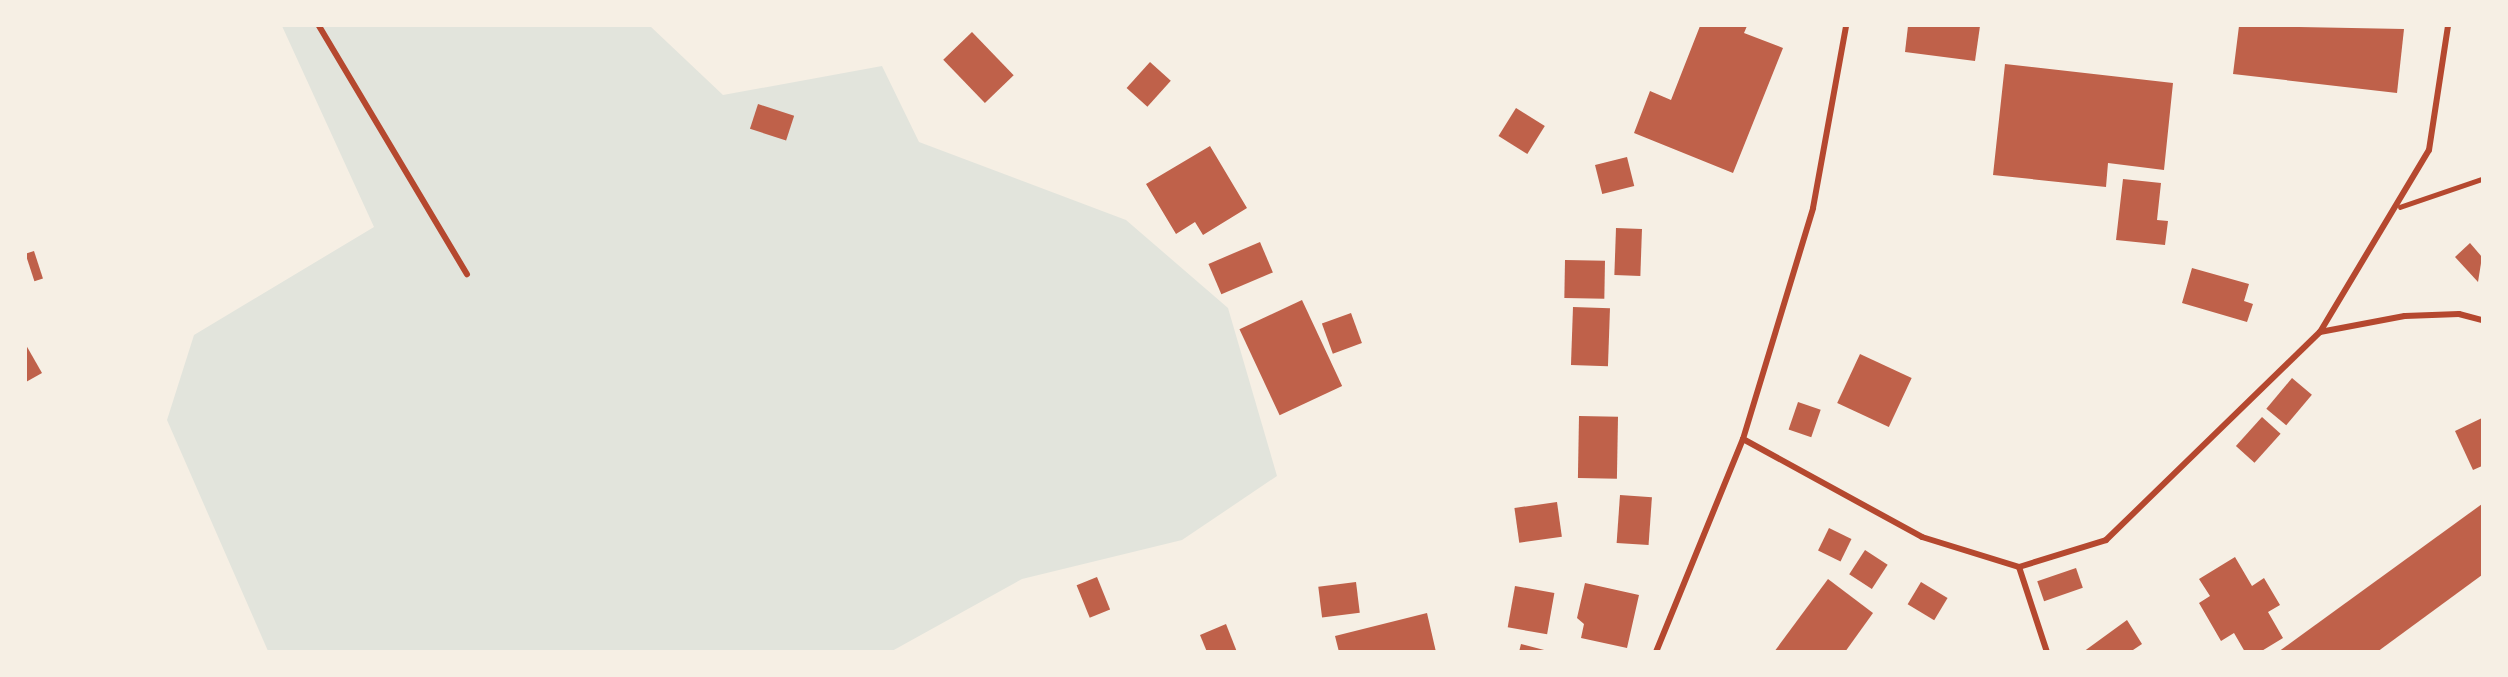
<!DOCTYPE html>
<html>
<head>
<meta charset="utf-8">
<style>
  body { margin:0 }
  #map { position:relative; width:2508px; height:677px; overflow:hidden; background:#f6efe4; font-family:"Source Sans 3",sans-serif }
  div>[style] { position:absolute }
  [style*='--x'] { left:calc(var(--x)*1px); top:calc(var(--y)*1px); width:calc(var(--w)*1px); rotate:calc(var(--a)*1deg) }
  .green>* { inset:0; background:#e2e4dc }
  .building>* { inset:0; background:#bf614a; transform-origin:0 0 }
  .service>* { height:4.5px; margin:-2.25px; padding:0 2.25px; transform-origin:2.25px; border-radius:2.25px; background:#b5482f }
  .minor>* { height:6px; margin:-3px; padding:0 3px; transform-origin:3px; border-radius:3px; background:#b5482f }
  span { translate:-50% -50%; white-space:nowrap; text-align:center; line-height:1.15; -webkit-text-stroke:5px #f6efe4; paint-order:stroke }
  .frame { position:absolute; inset:0; border:27px solid #f6efe4; pointer-events:none }
</style>
</head>
<body>
<div id="map">
  <div class="green">
    <div style="clip-path:polygon(282px 26px,650px 26px,723px 95px,882px 66px,919px 142px,1126px 220px,1228px 308px,1277px 476px,1182px 540px,1022px 579px,892px 651px,268px 651px,167px 420px,194px 335px,374px 227px)"></div>
  </div>
  <div class="building">
    <div style="clip-path:polygon(1700px 26px,1747px 26px,1744px 33px,1783px 48px,1733px 173px,1634px 133px,1650px 91px,1671px 100px)"></div>
    <div style="clip-path:polygon(1908px 26px,1980px 26px,1975px 61px,1905px 52px)"></div>
    <div style="clip-path:polygon(2239px 26px,2404px 29px,2397px 93px,2233px 74px)"></div>
    <div style="left:972px;top:32px;width:60px;height:40px;rotate:46deg"></div>
    <div style="left:1150px;top:62px;width:28px;height:35px;rotate:42deg"></div>
    <div style="clip-path:polygon(2005px 64px,2173px 83px,2164px 170px,2108px 163px,2106px 187px,1993px 175px)"></div>
    <div style="left:758px;top:104px;width:38px;height:26px;rotate:18deg"></div>
    <div style="left:1516px;top:108px;width:34px;height:33px;rotate:32deg"></div>
    <div style="clip-path:polygon(1210px 146px,1247px 208px,1203px 235px,1195px 222px,1176px 234px,1146px 184px)"></div>
    <div style="left:1627px;top:157px;width:30px;height:33px;rotate:76deg"></div>
    <div style="clip-path:polygon(2123px 179px,2161px 183px,2157px 220px,2168px 221px,2165px 245px,2116px 240px)"></div>
    <div style="left:1616px;top:228px;width:26px;height:47px;rotate:2deg"></div>
    <div style="left:1260px;top:242px;width:33px;height:56px;rotate:67deg"></div>
    <div style="clip-path:polygon(2470px 243px,2482px 257px,2478px 282px,2455px 257px)"></div>
    <div style="left:34px;top:251px;width:29px;height:9px;rotate:72deg"></div>
    <div style="left:1565px;top:260px;width:40px;height:38px;rotate:1deg"></div>
    <div style="clip-path:polygon(2192px 268px,2249px 284px,2244px 301px,2253px 304px,2247px 322px,2182px 303px)"></div>
    <div style="left:1302px;top:300px;width:95px;height:69px;rotate:65deg"></div>
    <div style="left:1573px;top:307px;width:37px;height:58px;rotate:2deg"></div>
    <div style="left:1351px;top:313px;width:32px;height:31px;rotate:70deg"></div>
    <div style="clip-path:polygon(26px 345px,42px 373px,26px 382px)"></div>
    <div style="left:1860px;top:354px;width:57px;height:54px;rotate:25deg"></div>
    <div style="left:2292px;top:378px;width:26px;height:40px;rotate:40deg"></div>
    <div style="left:1798px;top:402px;width:24px;height:29px;rotate:19deg"></div>
    <div style="left:1579px;top:416px;width:39px;height:62px;rotate:1deg"></div>
    <div style="left:2262px;top:417px;width:25px;height:39px;rotate:42deg"></div>
    <div style="clip-path:polygon(2482px 418px,2482px 466px,2473px 470px,2455px 431px)"></div>
    <div style="left:1620px;top:495px;width:32px;height:48px;rotate:4deg"></div>
    <div style="left:1557px;top:502px;width:35px;height:43px;rotate:82deg"></div>
    <div style="clip-path:polygon(2482px 504px,2482px 575px,2377px 652px,2278px 652px)"></div>
    <div style="left:1829px;top:528px;width:25px;height:25px;rotate:26deg"></div>
    <div style="left:1865px;top:550px;width:27px;height:29px;rotate:33deg"></div>
    <div style="clip-path:polygon(2235px 557px,2252px 586px,2264px 578px,2280px 605px,2268px 612px,2283px 638px,2260px 652px,2245px 652px,2234px 633px,2221px 641px,2199px 603px,2210px 596px,2199px 579px)"></div>
    <div style="left:2076px;top:568px;width:21px;height:41px;rotate:71deg"></div>
    <div style="left:1097px;top:577px;width:35px;height:22px;rotate:68deg"></div>
    <div style="clip-path:polygon(1828px 579px,1873px 613px,1845px 652px,1774px 652px)"></div>
    <div style="left:1356px;top:582px;width:31px;height:38px;rotate:83deg"></div>
    <div style="left:1921px;top:582px;width:31px;height:26px;rotate:31deg"></div>
    <div style="clip-path:polygon(1585px 583px,1639px 595px,1627px 648px,1581px 638px,1584px 624px,1577px 618px)"></div>
    <div style="left:1515px;top:586px;width:40px;height:42px;rotate:10deg"></div>
    <div style="clip-path:polygon(1427px 613px,1436px 652px,1339px 652px,1335px 636px)"></div>
    <div style="clip-path:polygon(2127px 620px,2142px 644px,2130px 652px,2083px 652px)"></div>
    <div style="clip-path:polygon(1226px 624px,1237px 652px,1207px 652px,1200px 635px)"></div>
    <div style="clip-path:polygon(1521px 644px,1548px 651px,1548px 652px,1519px 652px)"></div>
  </div>
  <div class="service">
    <div style="--x:2400;--y:207;--w:87;--a:-18.9"></div>
  </div>
  <div class="minor">
    <div style="--x:319;--y:26;--w:289;--a:59.2"></div>
    <div style="--x:2320;--y:332;--w:86;--a:-10.7"></div>
    <div style="--x:2405;--y:316;--w:54;--a:-2.1"></div>
    <div style="--x:2459;--y:314;--w:24;--a:15"></div>
    <div style="--x:1743;--y:439;--w:204;--a:28.7"></div>
    <div style="--x:1922;--y:537;--w:102;--a:17.2"></div>
    <div style="--x:2019;--y:567;--w:91;--a:-17.2"></div>
    <div style="--x:2106;--y:540;--w:298;--a:-44.2"></div>
    <div style="--x:2320;--y:332;--w:212;--a:-59.1"></div>
    <div style="--x:2429;--y:150;--w:125;--a:-81.3"></div>
    <div style="--x:2019;--y:567;--w:89;--a:71.8"></div>
    <div style="--x:1656;--y:652;--w:230;--a:-67.8"></div>
    <div style="--x:1743;--y:439;--w:241;--a:-73.1"></div>
    <div style="--x:1813;--y:208;--w:185;--a:-79.7"></div>
  </div>
  <div class="frame"></div>
</div>
</body>
</html>
